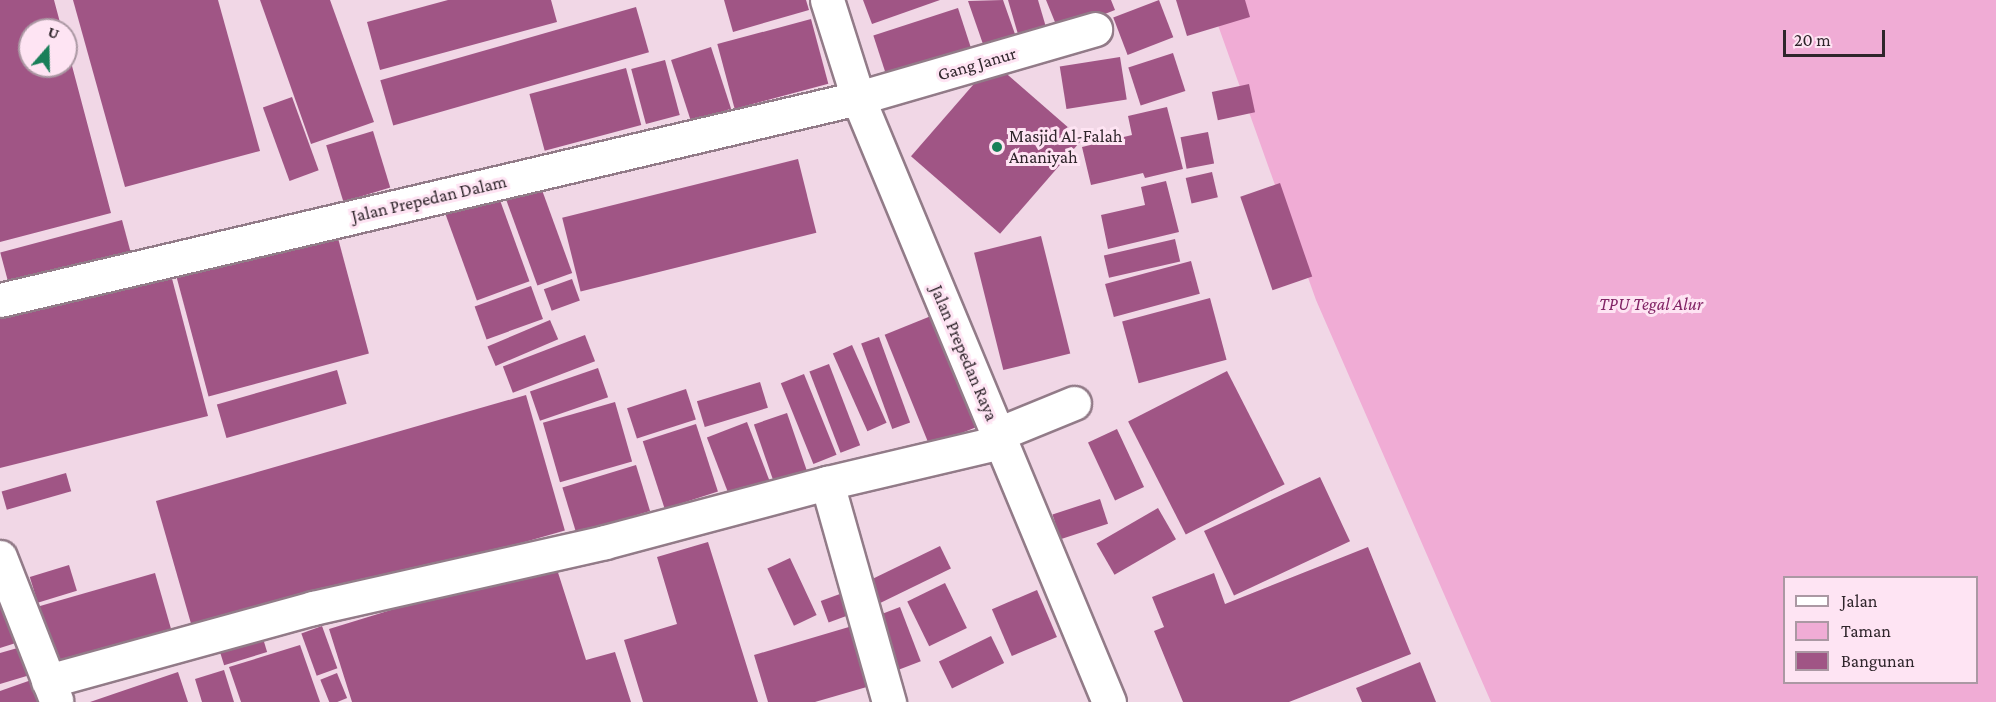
<!DOCTYPE html>
<html>
<head>
<meta charset="utf-8">
<style>
  body { margin:0 }
  #map { position:relative; width:1996px; height:702px; overflow:hidden; background:#f1d7e6; font-family:"Crimson Pro",serif }
  div>[style] { position:absolute }
  [style*='--x'] { left:calc(var(--x)*1px); top:calc(var(--y)*1px); width:calc(var(--w)*1px); rotate:calc(var(--a)*1deg) }
  .green>* { inset:0; background:#f0acd5 }
  .building>* { inset:0; background:#a05585; transform-origin:0 0 }
  .roads { filter:drop-shadow(2px 0 #927b88) drop-shadow(-2px 0 #927b88) drop-shadow(0 2px #927b88) drop-shadow(0 -2px #927b88) }
  .street>* { height:33px; margin:-16.5px; padding:0 16.5px; transform-origin:16.5px; border-radius:16.5px; background:#fff }
  .secondary>* { height:33px; margin:-16.5px; padding:0 16.5px; transform-origin:16.5px; border-radius:16.5px; background:#fff }
  .dots>* { width:16px; height:16px; translate:-50% -50%; box-sizing:border-box; border:3px solid #fee4f3; border-radius:50% }
  span { translate:-50% -50%; white-space:nowrap; text-align:center; line-height:1.15; -webkit-text-stroke:6px #fee4f3; paint-order:stroke }
  .street-label { font-size:18px; color:#2f252b }
  .poi-label { font-size:18px; color:#2f252b }
  .left { translate:0 -50%; text-align:left }
  .park-label { font-size:18px; color:#822465; font-style:italic }
  .legend { position:absolute; left:1783px; top:576px; width:195px; height:108px; box-sizing:border-box; background:#fee4f3; border:2px solid #ab98a3; margin:0; padding:8px 10px; list-style:none; font-size:18px; color:#2f252b }
  .legend li { display:flex; align-items:center; gap:12px; height:30px }
  .legend b { width:30px; border:2px solid #ab98a3 }
  .north { position:absolute; left:18px; top:18px; width:60px; height:60px; box-sizing:border-box; background:#fee4f3; border:2px solid #ab98a3; border-radius:50%; rotate:20deg; font-size:16px; font-weight:700; line-height:24px; text-align:center; color:#2f252b }
  .north::after { content:''; display:block; margin:auto; width:21px; height:27px; background:#197f59; clip-path:polygon(50% 0,100% 100%,50% 72%,0 100%) }
  .scale { position:absolute; left:1783px; top:30px; width:102px; height:27px; box-sizing:border-box; border:3px solid #2f252b; border-top:0; padding-left:8px; font-size:18px; line-height:21px; white-space:nowrap; color:#2f252b; -webkit-text-stroke:4px #fee4f3; paint-order:stroke }
</style>
</head>
<body>
<div id="map">
  <div class="green">
    <div style="clip-path:polygon(evenodd,1209px 0,1996px 0,1996px 702px,1491px 702px,1316px 300px,1209px 0,1784px 578px,1976px 578px,1976px 682px,1784px 682px,1784px 578px)"></div>
  </div>
  <div class="building">
    <div style="clip-path:polygon(0 0,54px 0,62px 30px,30px 30px,30px 66px,66px 66px,67px 47px,111px 213px,0 242px)"></div>
    <div style="clip-path:polygon(73px 0,218px 0,260px 151px,125px 187px)"></div>
    <div style="clip-path:polygon(260px 0,330px 0,374px 122px,311px 144px)"></div>
    <div style="clip-path:polygon(448px 0,551px 0,557px 22px,380px 70px,367px 22px)"></div>
    <div style="clip-path:polygon(724px 0,806px 0,809px 10px,733px 32px)"></div>
    <div style="clip-path:polygon(863px 0,940px 0,872px 24px)"></div>
    <div style="clip-path:polygon(1003px 0,1016px 37px,984px 47px,968px 1px)"></div>
    <div style="clip-path:polygon(1008px 0,1038px 0,1048px 34px,1020px 41px)"></div>
    <div style="clip-path:polygon(1046px 0,1111px 0,1115px 10px,1059px 32px)"></div>
    <div style="left:1159px;top:0;width:40px;height:49px;rotate:69deg"></div>
    <div style="clip-path:polygon(1176px 0,1245px 0,1250px 17px,1187px 36px)"></div>
    <div style="left:636px;top:7px;width:47px;height:266px;rotate:74deg"></div>
    <div style="left:958px;top:8px;width:51px;height:89px;rotate:72deg"></div>
    <div style="left:811px;top:19px;width:67px;height:97px;rotate:75deg"></div>
    <div style="left:711px;top:47px;width:65px;height:42px;rotate:72deg"></div>
    <div style="left:1173px;top:53px;width:40px;height:47px;rotate:72deg"></div>
    <div style="left:1120px;top:57px;width:43px;height:61px;rotate:81deg"></div>
    <div style="left:665px;top:60px;width:57px;height:35px;rotate:75deg"></div>
    <div style="left:993px;top:62px;width:118px;height:125px;rotate:41deg"></div>
    <div style="left:626px;top:68px;width:59px;height:100px;rotate:75deg"></div>
    <div style="left:1249px;top:84px;width:29px;height:38px;rotate:78deg"></div>
    <div style="left:292px;top:97px;width:78px;height:31px;rotate:70deg"></div>
    <div style="clip-path:polygon(1167px 107px,1183px 169px,1145px 178px,1143px 173px,1091px 185px,1082px 147px,1132px 135px,1128px 116px)"></div>
    <div style="left:373px;top:131px;width:59px;height:49px;rotate:73deg"></div>
    <div style="left:1208px;top:132px;width:32px;height:28px;rotate:79deg"></div>
    <div style="left:798px;top:159px;width:76px;height:243px;rotate:76deg"></div>
    <div style="left:1212px;top:172px;width:26px;height:27px;rotate:77deg"></div>
    <div style="left:538px;top:179px;width:100px;height:37px;rotate:70deg"></div>
    <div style="clip-path:polygon(1166px 181px,1179px 232px,1108px 249px,1101px 215px,1145px 205px,1141px 187px)"></div>
    <div style="left:1280px;top:183px;width:99px;height:42px;rotate:71deg"></div>
    <div style="left:497px;top:192px;width:95px;height:56px;rotate:70deg"></div>
    <div style="left:122px;top:220px;width:34px;height:126px;rotate:75deg"></div>
    <div style="left:335px;top:227px;width:131px;height:166px;rotate:75deg"></div>
    <div style="left:1041px;top:236px;width:121px;height:69px;rotate:76deg"></div>
    <div style="left:1175px;top:239px;width:23px;height:73px;rotate:77deg"></div>
    <div style="left:1191px;top:261px;width:34px;height:89px;rotate:75deg"></div>
    <div style="clip-path:polygon(170px 271px,208px 416px,0 468px,0 314px)"></div>
    <div style="left:572px;top:279px;width:23px;height:30px;rotate:70deg"></div>
    <div style="left:531px;top:286px;width:35px;height:60px;rotate:70deg"></div>
    <div style="left:1210px;top:298px;width:64px;height:91px;rotate:75deg"></div>
    <div style="left:931px;top:316px;width:120px;height:50px;rotate:68deg"></div>
    <div style="left:550px;top:320px;width:21px;height:68px;rotate:67deg"></div>
    <div style="left:585px;top:335px;width:28px;height:88px;rotate:69deg"></div>
    <div style="left:879px;top:337px;width:91px;height:19px;rotate:70deg"></div>
    <div style="left:852px;top:345px;width:85px;height:21px;rotate:66deg"></div>
    <div style="left:829px;top:364px;width:87px;height:21px;rotate:69deg"></div>
    <div style="left:598px;top:368px;width:31px;height:72px;rotate:71deg"></div>
    <div style="left:337px;top:370px;width:35px;height:125px;rotate:74deg"></div>
    <div style="left:1227px;top:371px;width:127px;height:111px;rotate:63deg"></div>
    <div style="left:804px;top:374px;width:87px;height:25px;rotate:68deg"></div>
    <div style="left:760px;top:382px;width:27px;height:66px;rotate:73deg"></div>
    <div style="left:686px;top:389px;width:32px;height:62px;rotate:72deg"></div>
    <div style="left:526px;top:395px;width:141px;height:385px;rotate:74deg"></div>
    <div style="left:615px;top:402px;width:62px;height:75px;rotate:74deg"></div>
    <div style="left:787px;top:413px;width:61px;height:35px;rotate:71deg"></div>
    <div style="left:747px;top:422px;width:65px;height:43px;rotate:69deg"></div>
    <div style="left:696px;top:424px;width:71px;height:56px;rotate:72deg"></div>
    <div style="left:1117px;top:429px;width:64px;height:32px;rotate:65deg"></div>
    <div style="left:636px;top:465px;width:48px;height:77px;rotate:73deg"></div>
    <div style="left:66px;top:473px;width:19px;height:67px;rotate:74deg"></div>
    <div style="left:1320px;top:477px;width:71px;height:128px;rotate:65deg"></div>
    <div style="left:1100px;top:499px;width:26px;height:50px;rotate:72deg"></div>
    <div style="left:1158px;top:508px;width:36px;height:71px;rotate:60deg"></div>
    <div style="clip-path:polygon(708px 542px,758px 702px,643px 702px,624px 640px,677px 624px,657px 557px)"></div>
    <div style="left:940px;top:546px;width:25px;height:93px;rotate:64deg"></div>
    <div style="clip-path:polygon(1368px 547px,1411px 654px,1289px 702px,1183px 702px,1154px 631px,1164px 627px,1152px 597px,1214px 573px,1225px 604px)"></div>
    <div style="left:790px;top:558px;width:63px;height:25px;rotate:65deg"></div>
    <div style="clip-path:polygon(554px 560px,586px 660px,615px 652px,631px 702px,352px 702px,329px 629px)"></div>
    <div style="left:69px;top:565px;width:27px;height:41px;rotate:73deg"></div>
    <div style="left:155px;top:573px;width:58px;height:125px;rotate:74deg"></div>
    <div style="left:945px;top:583px;width:50px;height:42px;rotate:64deg"></div>
    <div style="clip-path:polygon(0 588px,22px 641px,0 648px)"></div>
    <div style="left:1037px;top:590px;width:51px;height:49px;rotate:67deg"></div>
    <div style="left:848px;top:591px;width:23px;height:29px;rotate:70deg"></div>
    <div style="left:900px;top:607px;width:58px;height:30px;rotate:69deg"></div>
    <div style="clip-path:polygon(859px 624px,877px 684px,815px 702px,768px 702px,754px 655px)"></div>
    <div style="left:322px;top:626px;width:45px;height:22px;rotate:70deg"></div>
    <div style="left:261px;top:632px;width:21px;height:45px;rotate:73deg"></div>
    <div style="left:991px;top:636px;width:30px;height:58px;rotate:64deg"></div>
    <div style="clip-path:polygon(300px 645px,320px 702px,241px 702px,229px 667px)"></div>
    <div style="clip-path:polygon(21px 647px,30px 675px,0 684px,0 653px)"></div>
    <div style="clip-path:polygon(1420px 662px,1436px 702px,1362px 702px,1356px 688px)"></div>
    <div style="clip-path:polygon(224px 670px,234px 702px,202px 702px,195px 679px)"></div>
    <div style="clip-path:polygon(178px 672px,188px 702px,90px 702px)"></div>
    <div style="left:337px;top:673px;width:27px;height:18px;rotate:68deg"></div>
    <div style="clip-path:polygon(37px 678px,46px 702px,0 702px,0 691px)"></div>
  </div>
  <div class="roads">
    <div class="street">
      <div style="--x:0;--y:300;--w:881;--a:-13.25"></div>
      <div style="--x:858;--y:98;--w:247;--a:-16.2"></div>
      <div style="--x:998;--y:434;--w:82;--a:-22.2"></div>
      <div style="--x:827;--y:483;--w:228;--a:74.2"></div>
      <div style="--x:0;--y:557;--w:154;--a:68.6"></div>
      <div style="--x:48;--y:681;--w:275;--a:-15.4"></div>
      <div style="--x:313;--y:608;--w:299;--a:-12.7"></div>
      <div style="--x:605;--y:542;--w:230;--a:-14.9"></div>
      <div style="--x:827;--y:483;--w:179;--a:-13.3"></div>
    </div>
    <div class="secondary">
      <div style="--x:827;--y:0;--w:103;--a:72.4"></div>
      <div style="--x:858;--y:98;--w:654;--a:67.43"></div>
    </div>
  </div>
  <div class="dots">
    <div style="left:997px;top:147px;background:#197f59"></div>
  </div>
  <div class="street-label">
    <span style="left:977px;top:64px;rotate:-16deg">Gang Janur</span>
    <span style="left:429px;top:199px;rotate:-13deg">Jalan Prepedan Dalam</span>
    <span style="left:964px;top:353px;rotate:67deg">Jalan Prepedan Raya</span>
  </div>
  <div class="poi-label">
    <span class="left" style="left:1009px;top:147px">Masjid Al-Falah<br>Ananiyah</span>
  </div>
  <div class="park-label">
    <span style="left:1651px;top:304px">TPU Tegal Alur</span>
  </div>
  <ul class="legend">
  <li><b style="height:8px;background:#fff"></b>Jalan</li>
  <li><b style="height:16px;background:#f0acd5"></b>Taman</li>
  <li><b style="height:16px;background:#a05585"></b>Bangunan</li>
  </ul>
  <div class="north">U</div>
  <div class="scale">20 m</div>
</div>
</body>
</html>
